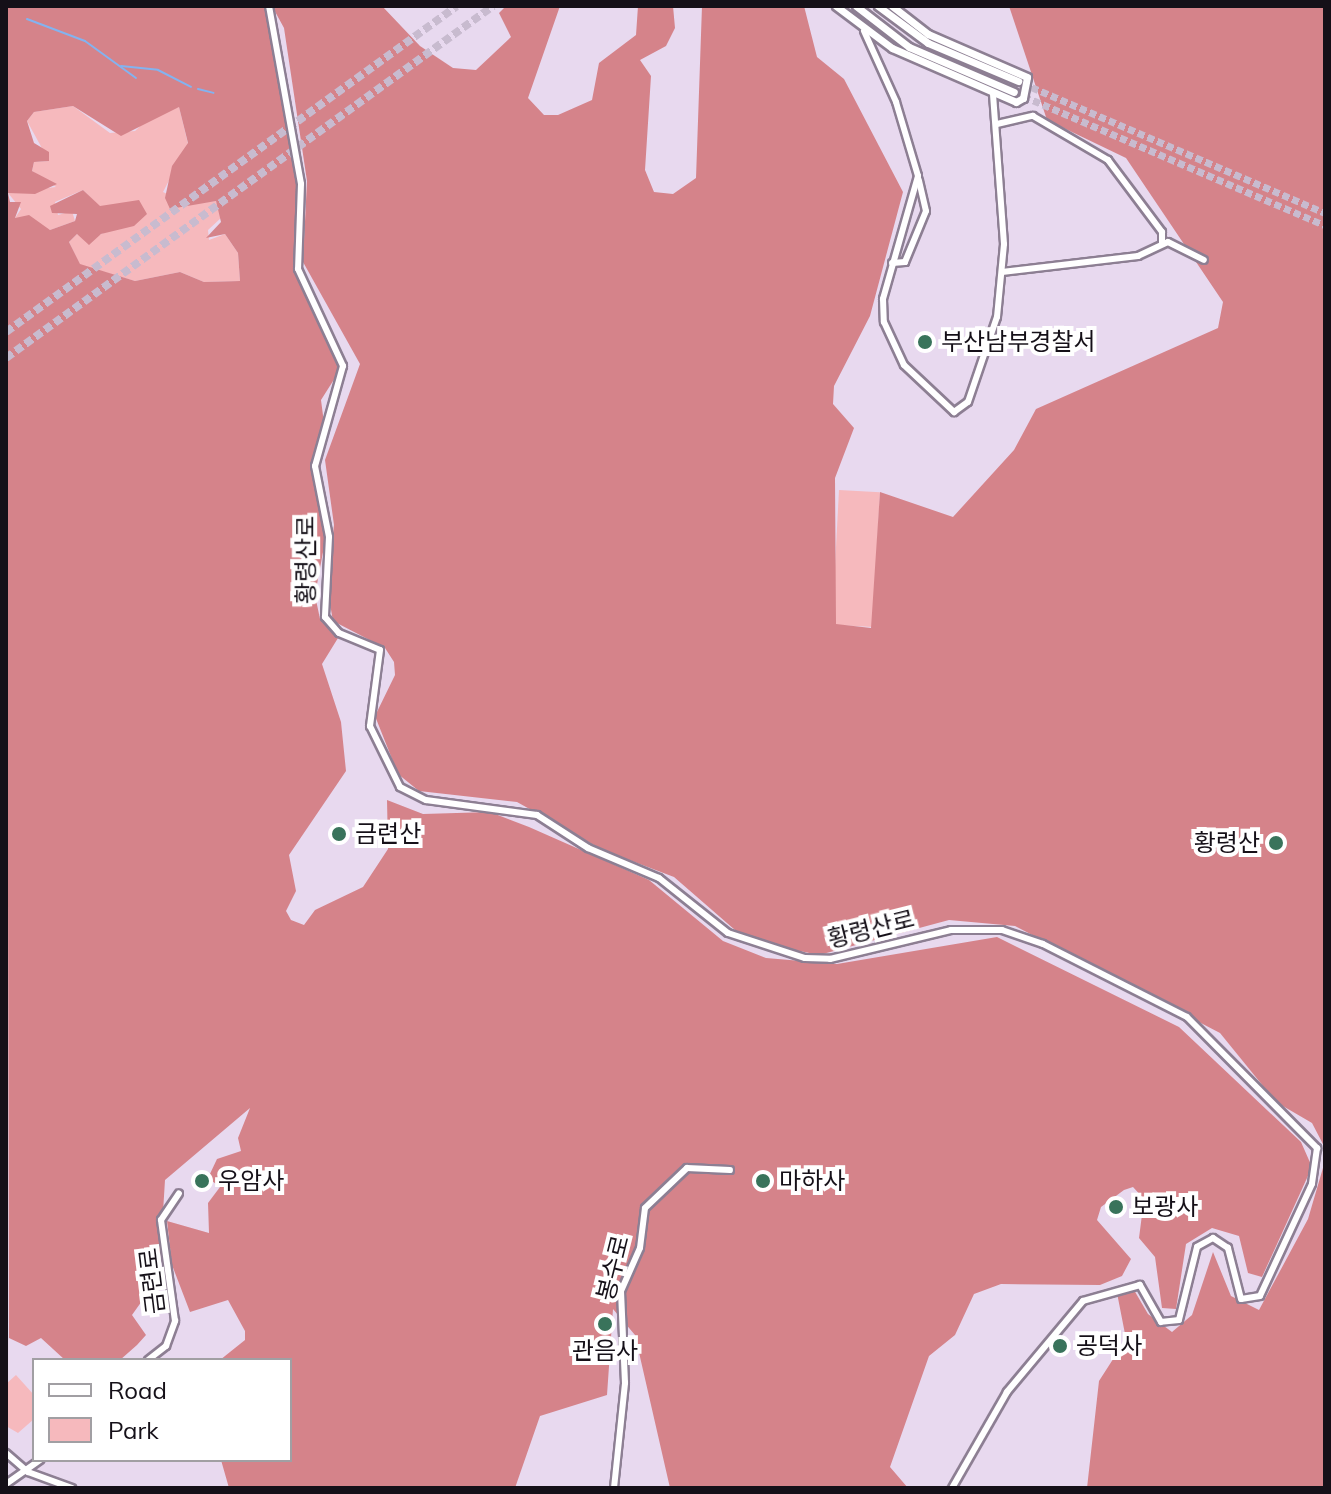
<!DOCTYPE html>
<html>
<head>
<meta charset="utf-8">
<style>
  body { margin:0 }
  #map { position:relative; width:1331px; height:1494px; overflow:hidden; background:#e8d9ef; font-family:Mulish,"Noto Sans KR",sans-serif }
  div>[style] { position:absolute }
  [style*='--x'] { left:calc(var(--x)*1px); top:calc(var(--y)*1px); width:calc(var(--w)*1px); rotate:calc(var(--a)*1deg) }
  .green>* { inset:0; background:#f6b9bd; transform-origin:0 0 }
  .forest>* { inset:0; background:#d5838a }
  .stream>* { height:2px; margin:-1px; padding:0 1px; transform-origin:1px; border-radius:1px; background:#83b3f0 }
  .major-tunnel>* { height:7px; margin-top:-3.5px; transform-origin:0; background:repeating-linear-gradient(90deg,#c8bbcf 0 7px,transparent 0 10.5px) }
  .highway-tunnel>* { height:8px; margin-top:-4px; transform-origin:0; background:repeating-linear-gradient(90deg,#c8bbcf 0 8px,transparent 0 12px) }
  .roads { filter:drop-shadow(2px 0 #8d7f93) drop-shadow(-2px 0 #8d7f93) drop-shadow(0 2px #8d7f93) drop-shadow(0 -2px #8d7f93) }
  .minor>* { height:6px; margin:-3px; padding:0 3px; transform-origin:3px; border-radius:3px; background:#fff }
  .major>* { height:7px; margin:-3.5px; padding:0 3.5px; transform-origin:3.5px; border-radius:3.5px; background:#fff }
  .dots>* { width:22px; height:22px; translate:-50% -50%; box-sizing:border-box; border:4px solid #fff; border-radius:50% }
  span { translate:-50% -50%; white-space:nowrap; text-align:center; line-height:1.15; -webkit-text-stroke:8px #fff; paint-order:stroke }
  .poi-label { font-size:24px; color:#151018 }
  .left { translate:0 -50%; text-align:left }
  .right { translate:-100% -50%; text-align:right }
  .street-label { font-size:24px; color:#151018 }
  .frame { position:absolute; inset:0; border:8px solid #151018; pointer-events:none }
  .legend { position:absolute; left:32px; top:1358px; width:260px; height:104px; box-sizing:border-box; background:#fff; border:2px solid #a19fa3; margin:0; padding:10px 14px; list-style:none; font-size:24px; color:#151018 }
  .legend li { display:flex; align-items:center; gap:16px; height:40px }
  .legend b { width:40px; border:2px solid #a19fa3 }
</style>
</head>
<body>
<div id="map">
  <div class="green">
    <div style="clip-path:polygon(73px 106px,110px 133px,135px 131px,154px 113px,179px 107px,188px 144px,163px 192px,189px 204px,216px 201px,222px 217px,208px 230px,209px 240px,225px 234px,238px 253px,240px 281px,204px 282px,180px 272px,135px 281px,80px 265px,69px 242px,77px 234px,88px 240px,108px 231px,118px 206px,99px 206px,83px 190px,55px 202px,58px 215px,72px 211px,75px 221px,50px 230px,15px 218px,21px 209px,8px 193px,56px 187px,32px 171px,34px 162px,49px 161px,27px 121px,34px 112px)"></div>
    <div style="left:839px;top:490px;width:41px;height:135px;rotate:3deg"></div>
    <div style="clip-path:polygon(16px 1375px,34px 1395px,34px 1419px,18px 1433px,6px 1426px,6px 1384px)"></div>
  </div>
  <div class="forest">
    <div style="clip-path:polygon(evenodd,6px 6px,267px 6px,298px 181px,296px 269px,339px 353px,340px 370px,321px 400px,324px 423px,313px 463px,326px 536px,315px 595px,320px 619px,338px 638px,322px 664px,341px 722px,346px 771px,289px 855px,296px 891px,286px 911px,291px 920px,304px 925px,315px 910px,363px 887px,388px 849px,387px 800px,423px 814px,490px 812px,529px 827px,649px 880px,723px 941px,766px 958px,837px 964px,997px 937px,1179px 1027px,1301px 1142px,1312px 1167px,1262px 1277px,1248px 1273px,1239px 1236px,1212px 1228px,1186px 1244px,1176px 1309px,1162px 1308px,1155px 1257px,1139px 1238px,1144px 1199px,1133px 1187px,1124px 1190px,1101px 1207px,1097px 1220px,1131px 1259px,1122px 1276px,1100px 1285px,1001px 1284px,974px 1294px,955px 1335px,929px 1356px,890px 1467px,908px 1488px,670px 1488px,635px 1335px,613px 1309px,607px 1395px,540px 1416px,515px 1488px,229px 1488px,221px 1460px,290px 1460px,290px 1360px,220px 1360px,245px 1340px,245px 1331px,228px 1300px,190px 1312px,172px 1265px,167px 1221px,209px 1233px,208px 1203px,220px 1187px,208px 1178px,217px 1159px,241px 1151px,238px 1138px,250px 1108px,165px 1180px,159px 1277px,132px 1315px,146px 1335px,137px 1345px,120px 1360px,65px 1360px,41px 1338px,26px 1346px,9px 1338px,6px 6px,73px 106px,121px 136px,179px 107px,188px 143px,172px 166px,165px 198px,170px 209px,216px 201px,221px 222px,206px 238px,225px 234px,238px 253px,240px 281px,204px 282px,180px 272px,135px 281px,80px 264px,69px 242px,77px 234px,89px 245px,101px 234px,134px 226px,147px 214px,139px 200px,100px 206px,83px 190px,50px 206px,52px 213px,77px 214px,75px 221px,50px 230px,29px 215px,15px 218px,21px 202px,10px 202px,8px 193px,35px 194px,57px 184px,32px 171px,34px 162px,49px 161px,49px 152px,34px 143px,27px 121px,34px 112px,73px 106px)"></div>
    <div style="clip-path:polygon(272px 6px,382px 6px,420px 46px,453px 68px,476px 70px,511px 37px,499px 13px,504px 8px,560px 6px,528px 98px,544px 115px,558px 115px,592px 100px,599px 63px,636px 35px,638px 6px,673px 6px,675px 28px,666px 46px,640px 60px,651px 76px,645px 170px,654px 192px,673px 194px,696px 178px,702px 6px,804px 6px,817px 57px,844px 79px,903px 192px,870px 316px,834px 386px,833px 404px,854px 428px,835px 478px,836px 624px,871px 628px,880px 492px,953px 517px,1014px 450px,1036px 409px,1218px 328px,1223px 302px,1126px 158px,1047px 120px,1009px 6px,1325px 6px,1325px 1148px,1312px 1123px,1276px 1102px,1220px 1033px,1015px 926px,949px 920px,819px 955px,771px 945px,735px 930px,674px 877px,603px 850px,517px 802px,419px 791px,398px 774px,375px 716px,395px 675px,394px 662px,385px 648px,333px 621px,327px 587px,334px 525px,325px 460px,360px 364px,303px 262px,307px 181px,284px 28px)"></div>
    <div style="clip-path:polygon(1325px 1161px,1325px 1488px,1087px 1488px,1099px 1381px,1126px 1339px,1117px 1293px,1134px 1290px,1148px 1314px,1172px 1332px,1192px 1315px,1213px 1252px,1231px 1296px,1259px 1310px,1308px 1219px)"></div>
  </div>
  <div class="stream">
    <div style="--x:27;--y:19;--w:62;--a:20.8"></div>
    <div style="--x:85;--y:41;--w:63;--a:36"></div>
    <div style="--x:121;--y:66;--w:37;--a:6"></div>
    <div style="--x:158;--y:70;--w:37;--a:27"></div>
    <div style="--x:198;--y:89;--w:16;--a:14"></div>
  </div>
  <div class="major-tunnel">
    <div style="--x:1022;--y:83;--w:330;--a:23.2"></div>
    <div style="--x:1014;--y:92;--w:338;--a:23.2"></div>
  </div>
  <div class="highway-tunnel">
    <div style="--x:6;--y:332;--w:556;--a:-35.86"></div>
    <div style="--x:6;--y:358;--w:601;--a:-35.86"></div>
  </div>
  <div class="roads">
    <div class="minor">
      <div style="--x:269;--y:6;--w:181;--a:79.8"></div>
      <div style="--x:301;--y:184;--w:85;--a:92"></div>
      <div style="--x:298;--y:269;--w:107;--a:65.1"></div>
      <div style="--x:343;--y:366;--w:104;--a:105.6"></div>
      <div style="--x:315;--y:466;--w:72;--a:78.8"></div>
      <div style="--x:329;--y:537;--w:80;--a:92.9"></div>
      <div style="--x:325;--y:617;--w:21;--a:49"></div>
      <div style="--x:339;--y:633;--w:44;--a:22.5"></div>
      <div style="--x:380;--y:650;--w:77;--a:97.5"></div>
      <div style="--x:370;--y:726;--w:68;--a:63.8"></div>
      <div style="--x:400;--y:787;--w:29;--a:27"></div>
      <div style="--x:426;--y:800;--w:112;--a:7.7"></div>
      <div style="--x:537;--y:815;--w:61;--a:32.9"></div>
      <div style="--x:588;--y:848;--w:77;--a:22.9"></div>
      <div style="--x:659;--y:878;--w:88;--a:38.6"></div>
      <div style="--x:728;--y:933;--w:81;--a:18"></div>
      <div style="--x:805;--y:958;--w:25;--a:2"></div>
      <div style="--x:830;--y:959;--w:124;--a:-13.5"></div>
      <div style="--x:951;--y:930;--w:51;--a:0"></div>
      <div style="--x:1002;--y:930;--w:43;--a:18.9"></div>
      <div style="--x:1043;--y:944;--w:161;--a:26.9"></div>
      <div style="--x:1187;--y:1017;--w:185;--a:45.2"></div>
      <div style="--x:1317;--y:1148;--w:36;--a:98"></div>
      <div style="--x:1312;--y:1184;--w:123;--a:114.9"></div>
      <div style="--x:1260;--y:1296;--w:19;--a:171"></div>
      <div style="--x:1241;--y:1299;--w:53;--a:-104.3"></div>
      <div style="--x:1228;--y:1248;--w:18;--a:-146"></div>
      <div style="--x:1213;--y:1238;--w:18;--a:151"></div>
      <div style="--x:1197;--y:1247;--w:75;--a:103.9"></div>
      <div style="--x:1179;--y:1320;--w:18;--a:174"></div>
      <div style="--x:1161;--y:1322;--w:43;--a:-119.6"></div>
      <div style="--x:1140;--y:1285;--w:59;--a:164.3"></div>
      <div style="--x:1083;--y:1301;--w:119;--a:129.9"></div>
      <div style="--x:1007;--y:1392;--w:111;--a:119.8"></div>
      <div style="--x:864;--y:31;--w:78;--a:65.7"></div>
      <div style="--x:896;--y:102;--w:77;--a:73.4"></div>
      <div style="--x:918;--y:176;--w:128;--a:105.9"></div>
      <div style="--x:883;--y:299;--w:23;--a:88"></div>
      <div style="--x:884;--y:322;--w:47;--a:65.1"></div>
      <div style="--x:904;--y:365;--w:69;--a:43.2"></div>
      <div style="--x:954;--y:412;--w:17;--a:-36"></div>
      <div style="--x:968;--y:402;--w:90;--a:-71.2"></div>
      <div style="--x:997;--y:317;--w:73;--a:-84.5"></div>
      <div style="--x:1004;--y:244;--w:151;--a:-94.2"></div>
      <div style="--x:997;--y:124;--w:37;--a:-13"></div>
      <div style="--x:1033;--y:116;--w:87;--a:30.4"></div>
      <div style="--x:1108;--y:160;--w:90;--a:53.1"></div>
      <div style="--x:1162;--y:232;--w:12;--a:90"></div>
      <div style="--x:892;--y:263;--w:13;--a:-4"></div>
      <div style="--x:905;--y:262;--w:55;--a:-67.6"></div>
      <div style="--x:926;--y:211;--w:32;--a:-103"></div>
      <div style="--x:1002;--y:272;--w:137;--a:-6.7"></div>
      <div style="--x:1138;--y:256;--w:33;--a:-25"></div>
      <div style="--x:1168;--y:242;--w:40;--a:26.6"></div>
      <div style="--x:148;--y:1360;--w:23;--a:-38"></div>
      <div style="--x:166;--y:1346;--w:27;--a:-70"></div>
      <div style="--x:175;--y:1321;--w:102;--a:-97.9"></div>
      <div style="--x:161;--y:1220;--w:32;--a:-56"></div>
      <div style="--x:6;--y:1453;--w:29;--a:41"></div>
      <div style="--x:28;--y:1472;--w:47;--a:20"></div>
      <div style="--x:6;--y:1484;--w:42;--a:-35.2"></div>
      <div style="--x:614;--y:1488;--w:106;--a:-84"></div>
      <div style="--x:625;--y:1383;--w:92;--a:-92.5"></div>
      <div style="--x:621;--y:1291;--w:47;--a:-66.2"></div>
      <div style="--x:640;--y:1248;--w:40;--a:-82.9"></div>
      <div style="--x:645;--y:1208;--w:58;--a:-43.6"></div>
      <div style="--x:687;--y:1168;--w:43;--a:2.7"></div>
    </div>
    <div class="major">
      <div style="--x:836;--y:6;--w:70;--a:36.9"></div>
      <div style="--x:892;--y:48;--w:135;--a:23.5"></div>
      <div style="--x:1016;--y:102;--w:8;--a:-30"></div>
      <div style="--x:1023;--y:98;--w:21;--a:-79"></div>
      <div style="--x:1027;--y:77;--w:108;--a:-156.5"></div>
      <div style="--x:928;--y:34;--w:46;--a:-142.1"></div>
      <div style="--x:856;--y:6;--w:67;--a:37.7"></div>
      <div style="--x:909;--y:47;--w:114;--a:23.2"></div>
      <div style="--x:878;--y:6;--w:62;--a:36.5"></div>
      <div style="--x:928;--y:43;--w:98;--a:22.9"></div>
    </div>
  </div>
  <div class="dots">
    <div style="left:925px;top:342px;background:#39735b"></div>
    <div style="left:339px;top:834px;background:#39735b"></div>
    <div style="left:1276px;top:843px;background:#39735b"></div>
    <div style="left:202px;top:1181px;background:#39735b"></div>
    <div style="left:763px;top:1181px;background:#39735b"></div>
    <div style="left:1116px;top:1207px;background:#39735b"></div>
    <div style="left:605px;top:1324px;background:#39735b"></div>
    <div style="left:1060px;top:1346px;background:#39735b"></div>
  </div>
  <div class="poi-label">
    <span class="left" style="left:941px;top:342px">부산남부경찰서</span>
    <span class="left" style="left:355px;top:834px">금련산</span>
    <span class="right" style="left:1260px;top:843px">황령산</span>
    <span class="left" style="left:218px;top:1181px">우암사</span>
    <span class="left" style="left:779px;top:1181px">마하사</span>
    <span class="left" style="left:1132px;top:1207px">보광사</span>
    <span class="left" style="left:1076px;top:1346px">공덕사</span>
    <span style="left:605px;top:1351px">관음사</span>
  </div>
  <div class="street-label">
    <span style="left:306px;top:560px;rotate:-90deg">황령산로</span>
    <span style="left:871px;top:929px;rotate:-14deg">황령산로</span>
    <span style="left:613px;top:1268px;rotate:-76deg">봉수로</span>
    <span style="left:152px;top:1281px;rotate:-97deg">금련로</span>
  </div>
  <div class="frame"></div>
  <ul class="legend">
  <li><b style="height:10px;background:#fff"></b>Road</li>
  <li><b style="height:22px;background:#f6b9bd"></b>Park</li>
  </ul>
</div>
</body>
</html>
